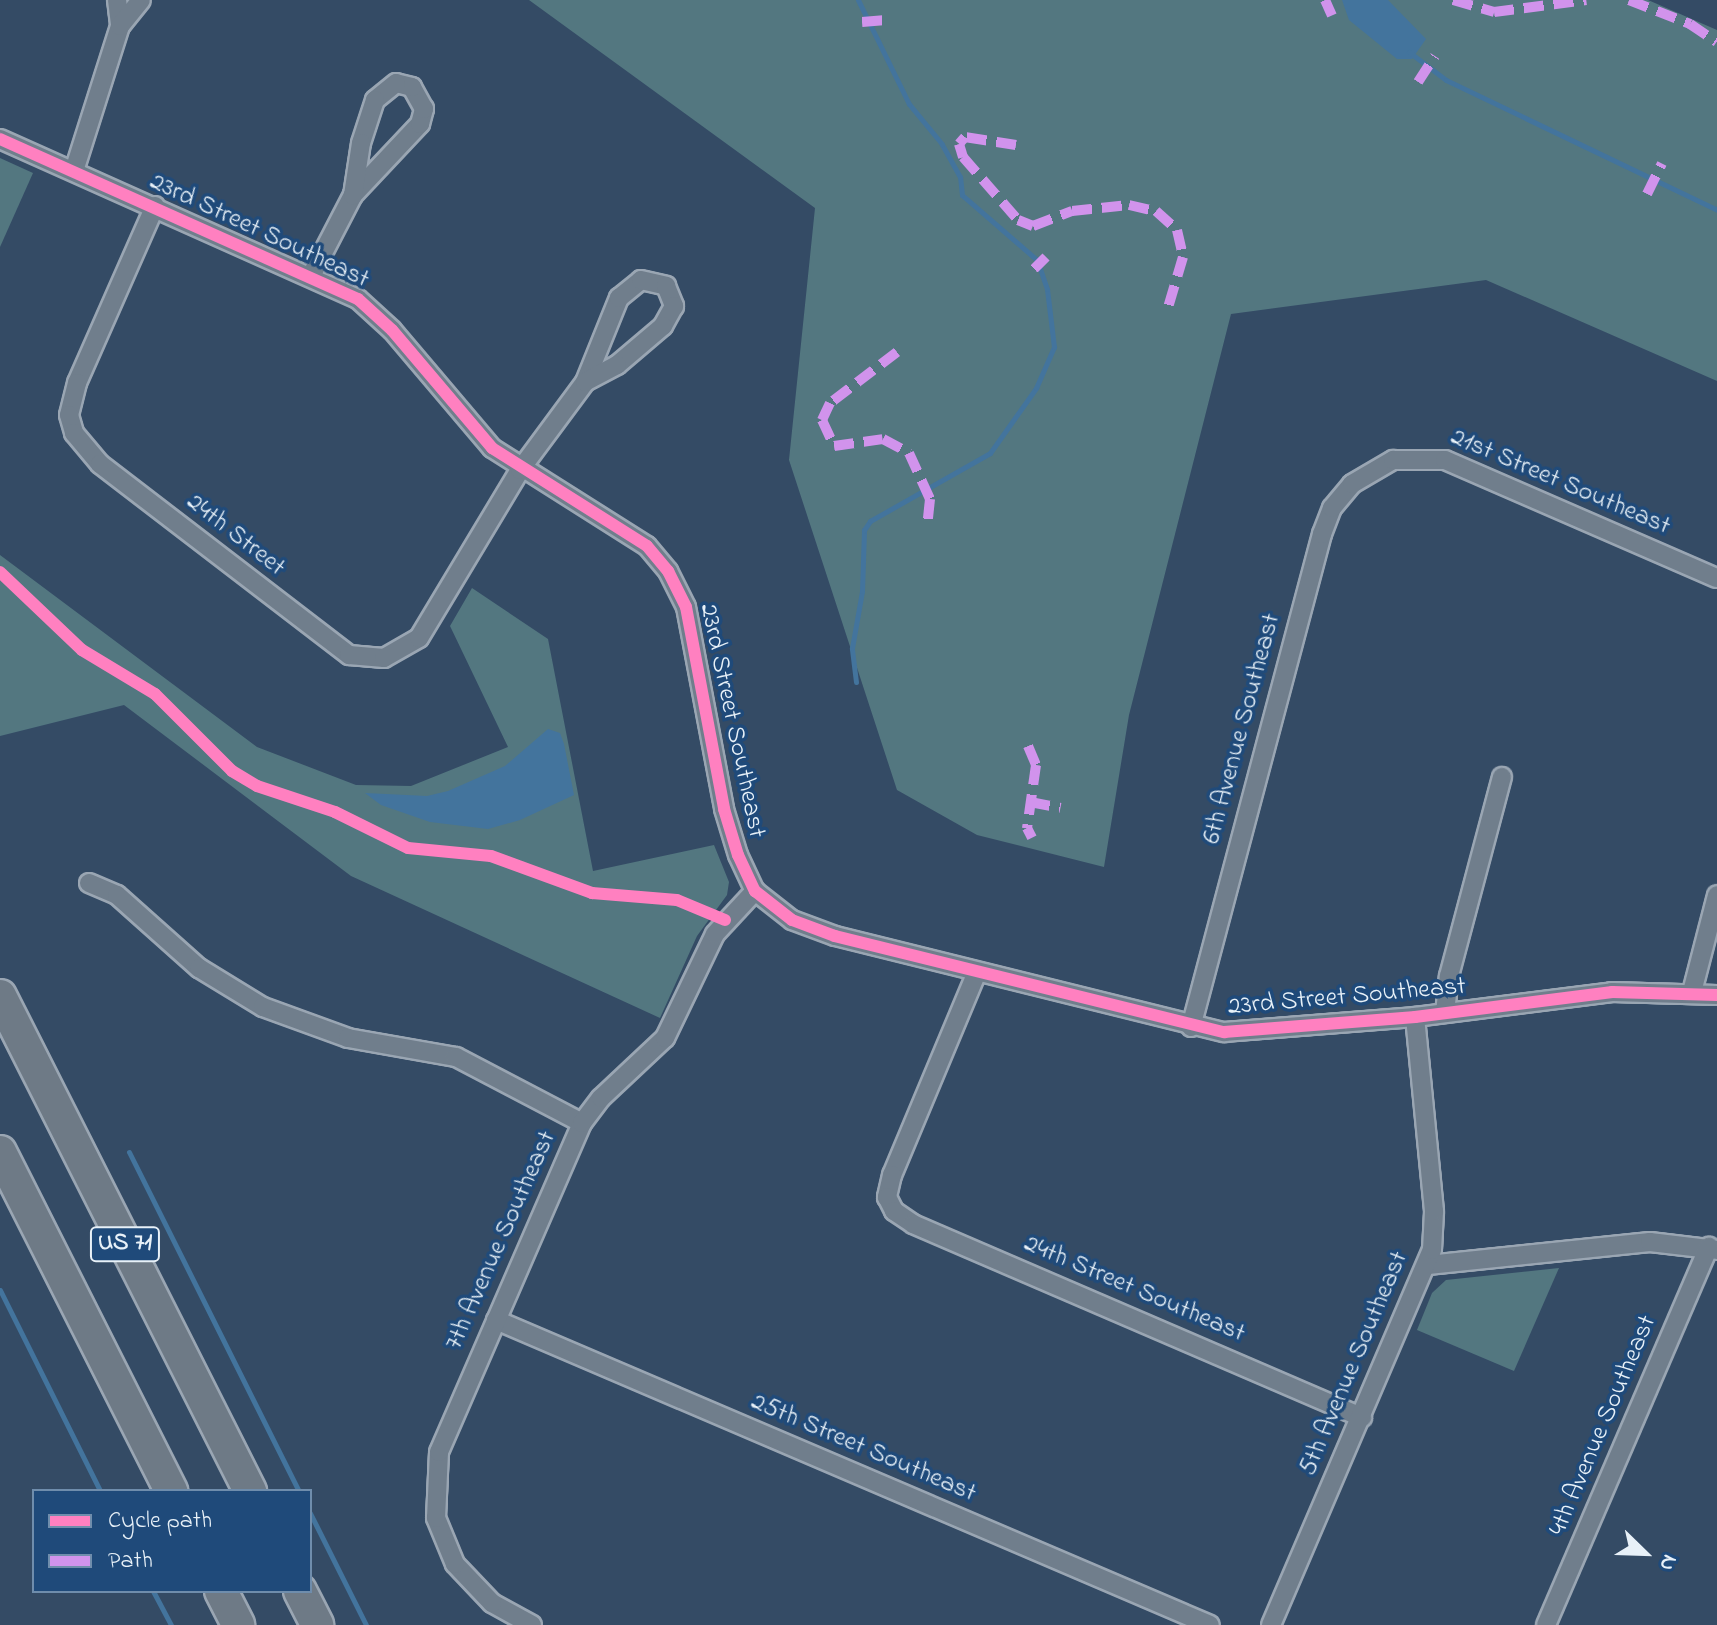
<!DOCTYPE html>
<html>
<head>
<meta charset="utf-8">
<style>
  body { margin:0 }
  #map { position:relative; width:1717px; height:1625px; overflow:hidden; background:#344b65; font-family:"Indie Flower",sans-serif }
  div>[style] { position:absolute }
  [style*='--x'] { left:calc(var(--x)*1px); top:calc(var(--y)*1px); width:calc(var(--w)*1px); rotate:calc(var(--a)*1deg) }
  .green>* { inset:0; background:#537780 }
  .water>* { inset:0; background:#43749d }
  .stream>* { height:5px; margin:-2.5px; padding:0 2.5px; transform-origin:2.5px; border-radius:2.5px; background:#43749d }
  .roads { filter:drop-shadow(2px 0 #9aa6b3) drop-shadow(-2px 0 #9aa6b3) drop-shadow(0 2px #9aa6b3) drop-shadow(0 -2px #9aa6b3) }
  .minor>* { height:18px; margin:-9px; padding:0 9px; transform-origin:9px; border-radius:9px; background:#707e8c }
  .motorway>* { height:32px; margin:-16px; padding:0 16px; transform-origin:16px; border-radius:16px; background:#6e7a86 }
  .quiet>* { height:10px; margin-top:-5px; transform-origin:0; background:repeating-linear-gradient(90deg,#d193ec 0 20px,transparent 0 30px) }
  .cycleway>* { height:12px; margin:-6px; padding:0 6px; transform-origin:6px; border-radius:6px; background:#ff80c0 }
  span { translate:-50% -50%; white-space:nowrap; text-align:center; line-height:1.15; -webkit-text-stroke:7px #1f4a7a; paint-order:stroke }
  .shield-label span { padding:2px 6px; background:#1f4a7a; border:2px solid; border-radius:6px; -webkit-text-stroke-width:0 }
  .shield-label { font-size:24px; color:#e8f1f8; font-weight:700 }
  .street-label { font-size:26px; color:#e8f1f8 }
  .legend { position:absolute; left:32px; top:1489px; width:280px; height:104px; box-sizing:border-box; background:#1f4a7a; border:2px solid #6f8dac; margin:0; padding:10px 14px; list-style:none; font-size:24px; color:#e8f1f8 }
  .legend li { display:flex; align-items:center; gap:16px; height:40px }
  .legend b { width:40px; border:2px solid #6f8dac }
  .north { position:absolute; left:1605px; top:1513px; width:80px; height:80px; -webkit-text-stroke:6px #1f4a7a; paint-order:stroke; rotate:113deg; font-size:22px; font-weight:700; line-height:32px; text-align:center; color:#e8f1f8 }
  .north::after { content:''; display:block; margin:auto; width:28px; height:36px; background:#e8f1f8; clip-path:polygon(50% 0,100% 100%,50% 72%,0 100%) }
</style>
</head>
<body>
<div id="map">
  <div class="green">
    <div style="clip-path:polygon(529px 0,1648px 0,1717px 30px,1717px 381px,1486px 280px,1231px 314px,1129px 715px,1104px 867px,977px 835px,897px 790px,789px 460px,815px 208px)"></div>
    <div style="clip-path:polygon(0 158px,33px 173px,0 247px)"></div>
    <div style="clip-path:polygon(0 555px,257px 747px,356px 785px,411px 786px,508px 747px,450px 626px,472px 588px,548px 639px,593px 871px,714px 845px,729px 882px,727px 895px,697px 936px,660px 1018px,351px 876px,124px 705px,0 736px)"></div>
    <div style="clip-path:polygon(1559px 1268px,1514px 1371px,1417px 1330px,1432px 1293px,1446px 1280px)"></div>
  </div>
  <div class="water">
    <div style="clip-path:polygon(1342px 0,1388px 0,1426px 39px,1412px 59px,1397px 59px,1349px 20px)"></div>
    <div style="clip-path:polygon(548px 729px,560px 733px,564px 744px,574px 795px,520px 820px,488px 829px,430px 822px,381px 805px,365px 793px,427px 796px,448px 791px,505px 766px)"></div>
  </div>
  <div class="stream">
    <div style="--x:1409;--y:52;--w:46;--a:37.1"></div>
    <div style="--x:1446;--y:80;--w:301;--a:25.6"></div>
    <div style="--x:856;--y:682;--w:34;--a:-97"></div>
    <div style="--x:852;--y:648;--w:58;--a:-80"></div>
    <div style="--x:862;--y:591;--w:61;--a:-88.1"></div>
    <div style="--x:864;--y:530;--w:11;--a:-56"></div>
    <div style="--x:870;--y:521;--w:138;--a:-29.5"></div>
    <div style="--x:990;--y:453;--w:80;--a:-54.7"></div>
    <div style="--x:1036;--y:388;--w:45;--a:-66.3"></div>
    <div style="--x:1054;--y:347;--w:58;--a:-96.9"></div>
    <div style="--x:1047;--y:289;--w:31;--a:-109"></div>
    <div style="--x:1037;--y:260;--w:99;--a:-139.1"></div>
    <div style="--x:962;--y:195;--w:18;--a:-96"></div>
    <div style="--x:960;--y:177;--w:38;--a:-119"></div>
    <div style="--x:942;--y:144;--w:52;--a:-129.5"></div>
    <div style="--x:909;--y:104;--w:116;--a:-116.1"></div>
    <div style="--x:129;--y:1152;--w:379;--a:63.4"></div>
    <div style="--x:0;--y:1290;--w:225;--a:63.5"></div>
    <div style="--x:310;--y:1513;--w:125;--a:63.4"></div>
    <div style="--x:153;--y:1591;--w:38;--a:62"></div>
  </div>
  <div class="roads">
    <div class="minor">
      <div style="--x:117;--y:0;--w:26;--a:83"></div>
      <div style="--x:0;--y:139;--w:392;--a:24.1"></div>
      <div style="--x:358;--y:299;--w:46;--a:42.4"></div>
      <div style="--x:392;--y:330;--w:155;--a:49.7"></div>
      <div style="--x:492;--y:448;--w:183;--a:32.3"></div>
      <div style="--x:647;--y:546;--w:33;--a:50"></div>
      <div style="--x:668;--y:571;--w:40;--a:63.4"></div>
      <div style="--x:686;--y:607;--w:206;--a:79.3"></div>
      <div style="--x:724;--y:809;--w:48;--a:73.1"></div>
      <div style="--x:738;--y:855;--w:40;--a:65"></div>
      <div style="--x:755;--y:891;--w:47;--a:38.1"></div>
      <div style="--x:792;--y:920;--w:46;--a:20.4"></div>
      <div style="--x:835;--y:936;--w:401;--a:13.9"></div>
      <div style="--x:1224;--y:1032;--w:192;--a:-4.5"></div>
      <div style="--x:1415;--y:1017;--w:199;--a:-7.2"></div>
      <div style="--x:1612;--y:992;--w:105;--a:1.6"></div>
      <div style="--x:74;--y:171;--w:152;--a:-72.4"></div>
      <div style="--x:120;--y:26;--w:33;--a:-51"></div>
      <div style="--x:155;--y:206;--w:193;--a:113.8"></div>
      <div style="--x:77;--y:383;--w:33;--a:104"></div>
      <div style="--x:69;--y:415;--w:19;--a:74"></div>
      <div style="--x:74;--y:433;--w:40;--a:50"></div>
      <div style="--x:100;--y:464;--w:314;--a:37.5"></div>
      <div style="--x:349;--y:655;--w:35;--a:5"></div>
      <div style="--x:384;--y:658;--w:40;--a:-29.7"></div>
      <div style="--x:419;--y:638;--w:196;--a:-59"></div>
      <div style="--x:520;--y:470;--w:109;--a:-53.5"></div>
      <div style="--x:585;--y:382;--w:91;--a:-68"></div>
      <div style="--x:619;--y:298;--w:28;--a:-39"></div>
      <div style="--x:641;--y:280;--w:26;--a:13"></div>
      <div style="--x:666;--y:286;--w:22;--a:68"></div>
      <div style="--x:674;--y:306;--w:23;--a:119"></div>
      <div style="--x:663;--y:326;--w:60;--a:139.7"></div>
      <div style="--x:617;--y:365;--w:36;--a:152"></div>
      <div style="--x:312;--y:274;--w:89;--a:-62.6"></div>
      <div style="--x:353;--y:195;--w:98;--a:-46.7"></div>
      <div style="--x:420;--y:124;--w:16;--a:-75"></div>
      <div style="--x:424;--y:109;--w:25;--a:-119"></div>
      <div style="--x:412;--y:87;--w:16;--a:-166"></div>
      <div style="--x:396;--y:83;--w:27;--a:141"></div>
      <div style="--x:375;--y:100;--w:45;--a:108"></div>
      <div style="--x:361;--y:143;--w:53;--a:98.7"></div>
      <div style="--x:89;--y:883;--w:30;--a:23"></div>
      <div style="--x:117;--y:895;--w:110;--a:41.7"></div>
      <div style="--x:199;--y:968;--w:75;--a:31.4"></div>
      <div style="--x:263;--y:1007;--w:90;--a:20"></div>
      <div style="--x:348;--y:1038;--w:110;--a:10"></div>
      <div style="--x:456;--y:1057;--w:142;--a:27.6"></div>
      <div style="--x:977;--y:972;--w:220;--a:112.7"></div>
      <div style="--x:892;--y:1175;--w:23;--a:103"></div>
      <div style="--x:887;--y:1197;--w:16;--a:63"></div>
      <div style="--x:894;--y:1211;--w:23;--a:34"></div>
      <div style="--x:913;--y:1224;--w:489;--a:23.3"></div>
      <div style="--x:1692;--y:992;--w:100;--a:-75.5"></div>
      <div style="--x:1445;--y:1013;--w:37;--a:-84"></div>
      <div style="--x:1449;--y:976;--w:206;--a:-75.1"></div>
      <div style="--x:1191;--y:1027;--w:510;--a:-75.12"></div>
      <div style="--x:1322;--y:534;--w:28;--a:-69"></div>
      <div style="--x:1332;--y:508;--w:31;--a:-50"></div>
      <div style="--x:1352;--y:484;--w:48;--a:-30.3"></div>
      <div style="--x:1393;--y:460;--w:52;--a:0"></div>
      <div style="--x:1445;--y:460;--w:296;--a:23.5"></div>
      <div style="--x:1428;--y:1265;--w:223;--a:-5.9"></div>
      <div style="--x:1650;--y:1242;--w:67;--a:6.8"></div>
      <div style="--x:496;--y:1320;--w:776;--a:23.13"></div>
      <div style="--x:532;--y:1625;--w:46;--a:-151.2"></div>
      <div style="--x:492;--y:1603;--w:54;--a:-133.5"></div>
      <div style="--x:455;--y:1564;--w:50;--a:-112.4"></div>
      <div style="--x:436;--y:1518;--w:66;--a:-87.4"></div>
      <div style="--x:439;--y:1452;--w:359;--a:-66.5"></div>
      <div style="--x:582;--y:1123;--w:31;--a:-53"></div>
      <div style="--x:601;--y:1098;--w:88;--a:-43.2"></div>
      <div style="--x:665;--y:1038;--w:115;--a:-64.3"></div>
      <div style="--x:715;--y:934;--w:59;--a:-47.1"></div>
      <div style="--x:1271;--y:1625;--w:408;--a:-66.8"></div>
      <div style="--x:1432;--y:1250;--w:39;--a:-87"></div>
      <div style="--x:1434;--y:1211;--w:195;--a:-95.6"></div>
      <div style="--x:1546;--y:1625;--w:412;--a:-66.7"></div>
    </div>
    <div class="motorway">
      <div style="--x:0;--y:996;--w:555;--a:63.2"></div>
      <div style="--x:0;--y:1152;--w:380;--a:63.2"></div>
      <div style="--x:221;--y:1591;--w:38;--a:63"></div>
      <div style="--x:300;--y:1591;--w:38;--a:63"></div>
    </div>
  </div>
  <div class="quiet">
    <div style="--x:1325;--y:0;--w:17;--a:66"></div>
    <div style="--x:1453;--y:0;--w:43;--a:16.3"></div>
    <div style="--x:1494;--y:12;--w:93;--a:-7.4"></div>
    <div style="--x:1629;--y:0;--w:66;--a:21.5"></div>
    <div style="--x:1690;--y:24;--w:32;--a:34"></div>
    <div style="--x:862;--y:22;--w:21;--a:-5"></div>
    <div style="--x:1418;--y:82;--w:31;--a:-57"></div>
    <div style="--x:1016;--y:145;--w:52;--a:-171.1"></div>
    <div style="--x:965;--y:137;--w:9;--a:131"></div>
    <div style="--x:959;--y:144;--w:14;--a:73"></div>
    <div style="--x:963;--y:157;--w:84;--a:48.9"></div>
    <div style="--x:1018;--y:220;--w:16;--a:22"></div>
    <div style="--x:1033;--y:226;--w:42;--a:-21"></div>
    <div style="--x:1072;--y:211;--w:57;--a:-6"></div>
    <div style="--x:1129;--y:205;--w:28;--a:13"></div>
    <div style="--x:1156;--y:211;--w:28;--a:42"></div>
    <div style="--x:1177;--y:230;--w:28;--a:77"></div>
    <div style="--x:1183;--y:257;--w:56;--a:106.5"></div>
    <div style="--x:1647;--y:194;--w:34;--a:-64"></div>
    <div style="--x:1034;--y:269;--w:17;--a:-45"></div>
    <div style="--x:897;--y:352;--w:84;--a:142.7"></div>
    <div style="--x:830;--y:403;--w:19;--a:115"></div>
    <div style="--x:822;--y:420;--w:29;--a:65"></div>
    <div style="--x:834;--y:446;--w:49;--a:-8.1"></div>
    <div style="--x:883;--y:439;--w:30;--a:28"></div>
    <div style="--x:909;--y:453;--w:51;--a:65.5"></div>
    <div style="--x:930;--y:499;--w:27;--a:96"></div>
    <div style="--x:1028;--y:746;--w:21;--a:67"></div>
    <div style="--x:1036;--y:765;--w:64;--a:98.1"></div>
    <div style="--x:1027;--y:828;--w:11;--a:63"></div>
    <div style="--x:1030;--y:802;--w:31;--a:11"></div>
  </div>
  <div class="cycleway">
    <div style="--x:0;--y:139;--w:392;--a:24.1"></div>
    <div style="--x:358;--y:299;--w:46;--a:42.4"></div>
    <div style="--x:392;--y:330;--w:155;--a:49.7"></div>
    <div style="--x:492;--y:448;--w:183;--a:32.3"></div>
    <div style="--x:647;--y:546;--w:33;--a:50"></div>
    <div style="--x:668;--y:571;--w:40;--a:63.4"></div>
    <div style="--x:686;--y:607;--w:206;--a:79.3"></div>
    <div style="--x:724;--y:809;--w:48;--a:73.1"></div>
    <div style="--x:738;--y:855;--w:40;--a:65"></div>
    <div style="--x:755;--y:891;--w:47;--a:38.1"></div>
    <div style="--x:792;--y:920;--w:46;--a:20.4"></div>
    <div style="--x:835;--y:936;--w:401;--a:13.9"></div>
    <div style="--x:1224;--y:1032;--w:192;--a:-4.5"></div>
    <div style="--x:1415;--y:1017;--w:199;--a:-7.2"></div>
    <div style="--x:1612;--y:992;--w:105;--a:1.6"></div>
    <div style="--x:0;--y:572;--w:113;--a:43.6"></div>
    <div style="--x:82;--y:650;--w:85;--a:31.1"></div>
    <div style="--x:155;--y:694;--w:109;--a:45"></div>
    <div style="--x:232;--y:771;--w:29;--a:31"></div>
    <div style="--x:257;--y:786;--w:82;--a:18.4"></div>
    <div style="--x:335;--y:812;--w:81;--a:26.3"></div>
    <div style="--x:408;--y:848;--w:83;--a:5.5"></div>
    <div style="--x:491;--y:856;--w:108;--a:20.1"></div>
    <div style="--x:592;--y:893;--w:85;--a:4.7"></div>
    <div style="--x:677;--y:900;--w:52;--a:22.6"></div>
  </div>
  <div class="shield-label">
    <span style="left:125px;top:1244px">US 71</span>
  </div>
  <div class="street-label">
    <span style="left:259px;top:232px;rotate:25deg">23rd Street Southeast</span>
    <span style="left:1560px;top:483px;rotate:23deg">21st Street Southeast</span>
    <span style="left:235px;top:536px;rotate:38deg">24th Street</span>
    <span style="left:731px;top:721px;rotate:78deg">23rd Street Southeast</span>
    <span style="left:1243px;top:729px;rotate:-75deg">6th Avenue Southeast</span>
    <span style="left:1347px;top:998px;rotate:-5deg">23rd Street Southeast</span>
    <span style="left:502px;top:1241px;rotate:-66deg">7th Avenue Southeast</span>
    <span style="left:1134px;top:1290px;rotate:23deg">24th Street Southeast</span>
    <span style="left:1355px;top:1364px;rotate:-67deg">5th Avenue Southeast</span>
    <span style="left:1604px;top:1426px;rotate:-67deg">4th Avenue Southeast</span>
    <span style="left:863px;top:1449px;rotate:23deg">25th Street Southeast</span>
  </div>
  <ul class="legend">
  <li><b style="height:10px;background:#ff80c0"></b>Cycle path</li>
  <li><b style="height:10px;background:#d193ec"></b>Path</li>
  </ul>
  <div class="north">N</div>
</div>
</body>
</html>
